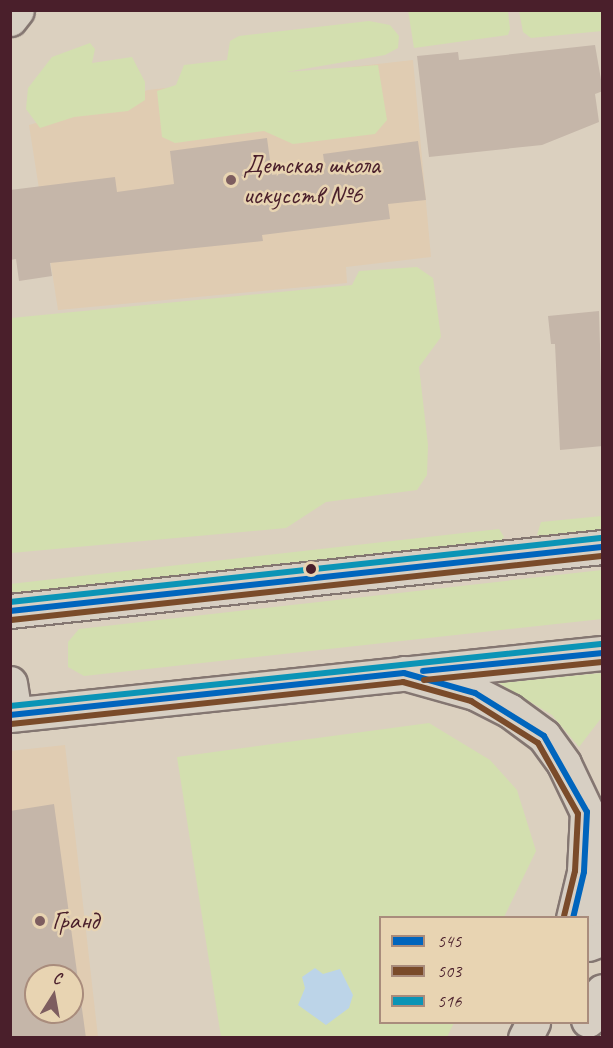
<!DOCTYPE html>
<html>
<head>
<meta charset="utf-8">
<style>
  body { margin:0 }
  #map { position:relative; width:613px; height:1048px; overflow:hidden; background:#dbd0bf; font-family:Caveat,sans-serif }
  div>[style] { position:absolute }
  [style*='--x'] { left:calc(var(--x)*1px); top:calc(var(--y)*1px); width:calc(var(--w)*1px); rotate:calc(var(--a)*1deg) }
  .built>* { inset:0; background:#e0ccb2 }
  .green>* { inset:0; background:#d3dfaf }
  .water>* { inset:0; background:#bcd4e8 }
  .building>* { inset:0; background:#c5b6a9 }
  .roads { filter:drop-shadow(2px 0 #847671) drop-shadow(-2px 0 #847671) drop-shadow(0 2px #847671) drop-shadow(0 -2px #847671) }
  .street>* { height:33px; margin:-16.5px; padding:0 16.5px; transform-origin:16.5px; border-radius:16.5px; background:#d7cfc3 }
  .secondary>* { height:33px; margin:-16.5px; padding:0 16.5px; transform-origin:16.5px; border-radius:16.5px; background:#d7cfc3 }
  .primary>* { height:33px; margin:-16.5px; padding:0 16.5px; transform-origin:16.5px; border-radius:16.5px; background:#d7cfc3 }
  .highway>* { height:33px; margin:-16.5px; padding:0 16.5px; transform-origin:16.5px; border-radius:16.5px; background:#d7cfc3 }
  .bus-1>* { height:6px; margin:-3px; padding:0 3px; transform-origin:3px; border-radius:3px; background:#0065bd }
  .bus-2>* { height:6px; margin:-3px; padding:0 3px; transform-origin:3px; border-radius:3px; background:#7a4b2a }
  .bus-3>* { height:6px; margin:-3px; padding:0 3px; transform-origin:3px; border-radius:3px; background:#0b94b6 }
  .dots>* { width:16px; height:16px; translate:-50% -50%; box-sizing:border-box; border:3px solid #e8d4b2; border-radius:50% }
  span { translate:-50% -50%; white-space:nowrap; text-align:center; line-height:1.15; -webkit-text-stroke:5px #e8d4b2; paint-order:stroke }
  .poi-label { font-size:26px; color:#4a1f2b }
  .left { translate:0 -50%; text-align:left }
  .frame { position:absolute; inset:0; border:12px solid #4a1f2b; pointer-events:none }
  .legend { position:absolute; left:379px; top:916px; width:210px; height:108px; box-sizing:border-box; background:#e8d4b2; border:2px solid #a98c7c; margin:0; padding:8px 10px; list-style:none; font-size:18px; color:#4a1f2b }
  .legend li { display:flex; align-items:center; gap:12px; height:30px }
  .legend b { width:30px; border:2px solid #a98c7c }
  .north { position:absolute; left:24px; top:964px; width:60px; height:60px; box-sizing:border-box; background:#e8d4b2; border:2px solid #a98c7c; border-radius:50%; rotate:11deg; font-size:16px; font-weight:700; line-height:24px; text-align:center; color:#4a1f2b }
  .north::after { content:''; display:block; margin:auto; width:21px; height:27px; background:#7d5d5f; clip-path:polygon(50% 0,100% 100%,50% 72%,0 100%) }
</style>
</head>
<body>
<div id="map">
  <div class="built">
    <div style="clip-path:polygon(413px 60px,431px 257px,346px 267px,347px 283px,58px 310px,29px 125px,148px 90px)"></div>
    <div style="clip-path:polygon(evenodd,65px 745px,98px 1037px,11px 1037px,10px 751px,65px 745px,36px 976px,72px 976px,72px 1012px,36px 1012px,36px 976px)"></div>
  </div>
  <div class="green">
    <div style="clip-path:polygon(408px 10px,508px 11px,510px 29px,508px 35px,414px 48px)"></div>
    <div style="clip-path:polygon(519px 11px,602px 11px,602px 31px,531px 38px,523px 32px)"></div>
    <div style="clip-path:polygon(369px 21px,390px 25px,399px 36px,398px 48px,385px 55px,286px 72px,378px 65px,387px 120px,375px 134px,293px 144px,264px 131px,175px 143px,162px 137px,157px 91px,176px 85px,184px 65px,227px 60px,230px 41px,239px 36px)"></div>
    <div style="clip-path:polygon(90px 43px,95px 49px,92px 63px,132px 57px,145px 82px,145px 100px,128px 111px,74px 117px,40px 128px,26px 109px,28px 88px,52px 57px)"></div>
    <div style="clip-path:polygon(417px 267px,433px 278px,441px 337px,419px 367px,428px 445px,427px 475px,417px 490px,326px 502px,286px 528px,11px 553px,11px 318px,352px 285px,359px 271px)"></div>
    <div style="clip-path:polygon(602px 516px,602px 534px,537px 535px,541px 522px)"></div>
    <div style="clip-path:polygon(499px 529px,504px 537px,500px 542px,11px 598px,10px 584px)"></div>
    <div style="clip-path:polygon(602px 570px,602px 619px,84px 676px,68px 667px,68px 642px,79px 629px)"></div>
    <div style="clip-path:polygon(602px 673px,602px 717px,579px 747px,552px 715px,499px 683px)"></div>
    <div style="clip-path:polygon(429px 723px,490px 760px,517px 790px,536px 851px,504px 917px,380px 918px,380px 1022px,454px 1023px,447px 1037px,221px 1037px,177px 757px)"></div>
  </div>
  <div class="water">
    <div style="clip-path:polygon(315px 968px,323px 974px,340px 969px,353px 995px,349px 1008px,326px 1025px,298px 1005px,305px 988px,302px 977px)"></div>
  </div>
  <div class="building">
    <div style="clip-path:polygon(595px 45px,603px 91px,595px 94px,599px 122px,542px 145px,429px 157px,417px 56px,458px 52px,459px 60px)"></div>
    <div style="clip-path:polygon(267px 138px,272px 175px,325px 168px,323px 154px,418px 141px,426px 200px,388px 204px,390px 219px,262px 235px,263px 241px,50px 263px,52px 276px,19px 281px,16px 259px,10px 260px,10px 190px,115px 177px,117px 192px,174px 184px,170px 151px)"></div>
    <div style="clip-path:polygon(599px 311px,603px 446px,560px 450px,555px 344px,551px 344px,548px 316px)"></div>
    <div style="clip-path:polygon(evenodd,54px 804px,86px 1038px,10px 1038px,10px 811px,54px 804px,36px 976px,72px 976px,72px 1012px,36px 1012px,36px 976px)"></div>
  </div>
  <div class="roads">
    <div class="street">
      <div style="--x:10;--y:19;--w:11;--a:-52"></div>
    </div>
    <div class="secondary">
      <div style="--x:10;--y:611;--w:595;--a:-6.17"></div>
      <div style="--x:10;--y:683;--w:31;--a:81"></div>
      <div style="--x:10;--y:715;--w:595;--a:-5.98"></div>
    </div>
    <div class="primary">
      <div style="--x:404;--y:673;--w:74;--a:15.7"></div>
      <div style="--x:475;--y:693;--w:39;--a:27"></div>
      <div style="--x:510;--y:711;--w:42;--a:36.3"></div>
      <div style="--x:544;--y:736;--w:34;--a:54"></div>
      <div style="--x:564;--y:764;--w:53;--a:64.4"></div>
      <div style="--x:587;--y:812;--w:60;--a:92.9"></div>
      <div style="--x:584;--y:872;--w:47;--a:103.4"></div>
    </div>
    <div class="highway">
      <div style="--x:587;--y:918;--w:34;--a:-64"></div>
      <div style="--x:588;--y:944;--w:15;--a:-20"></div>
      <div style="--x:588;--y:1020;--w:32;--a:-64"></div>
      <div style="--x:525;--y:1038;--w:18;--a:-63"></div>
    </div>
  </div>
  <div class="bus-1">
    <div style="--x:10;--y:611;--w:595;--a:-6.17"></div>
    <div style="--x:423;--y:671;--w:180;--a:-5.7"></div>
    <div style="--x:10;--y:715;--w:396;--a:-6.1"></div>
    <div style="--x:404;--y:673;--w:74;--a:15.7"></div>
    <div style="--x:475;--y:693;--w:81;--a:31.9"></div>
    <div style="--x:544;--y:736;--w:87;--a:60.5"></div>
    <div style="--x:587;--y:812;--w:60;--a:92.9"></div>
    <div style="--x:584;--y:872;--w:47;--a:103.4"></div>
  </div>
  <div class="bus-2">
    <div style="--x:11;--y:620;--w:594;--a:-6.18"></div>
    <div style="--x:424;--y:680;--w:179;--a:-5.8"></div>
    <div style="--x:11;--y:724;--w:394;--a:-6.1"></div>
    <div style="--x:403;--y:682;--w:71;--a:15.6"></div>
    <div style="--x:471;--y:701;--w:79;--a:32.1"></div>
    <div style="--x:538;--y:743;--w:81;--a:60.6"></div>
    <div style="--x:578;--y:814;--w:57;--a:93"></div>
    <div style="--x:575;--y:871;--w:46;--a:103.7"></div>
  </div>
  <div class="bus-3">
    <div style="--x:10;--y:602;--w:594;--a:-6.18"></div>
    <div style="--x:10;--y:706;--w:594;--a:-5.99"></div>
  </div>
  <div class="dots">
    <div style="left:231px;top:180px;background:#7d5d5f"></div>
    <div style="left:311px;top:569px;background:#4a1f2b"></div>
    <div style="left:40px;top:921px;background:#7d5d5f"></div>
  </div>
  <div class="poi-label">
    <span class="left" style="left:243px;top:180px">Детская школа<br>искусств №6</span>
    <span class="left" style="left:52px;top:921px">Гранд</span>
  </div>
  <div class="frame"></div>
  <ul class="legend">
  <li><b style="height:8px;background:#0065bd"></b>545</li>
  <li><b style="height:8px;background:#7a4b2a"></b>503</li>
  <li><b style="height:8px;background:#0b94b6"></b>516</li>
  </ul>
  <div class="north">С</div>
</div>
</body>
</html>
